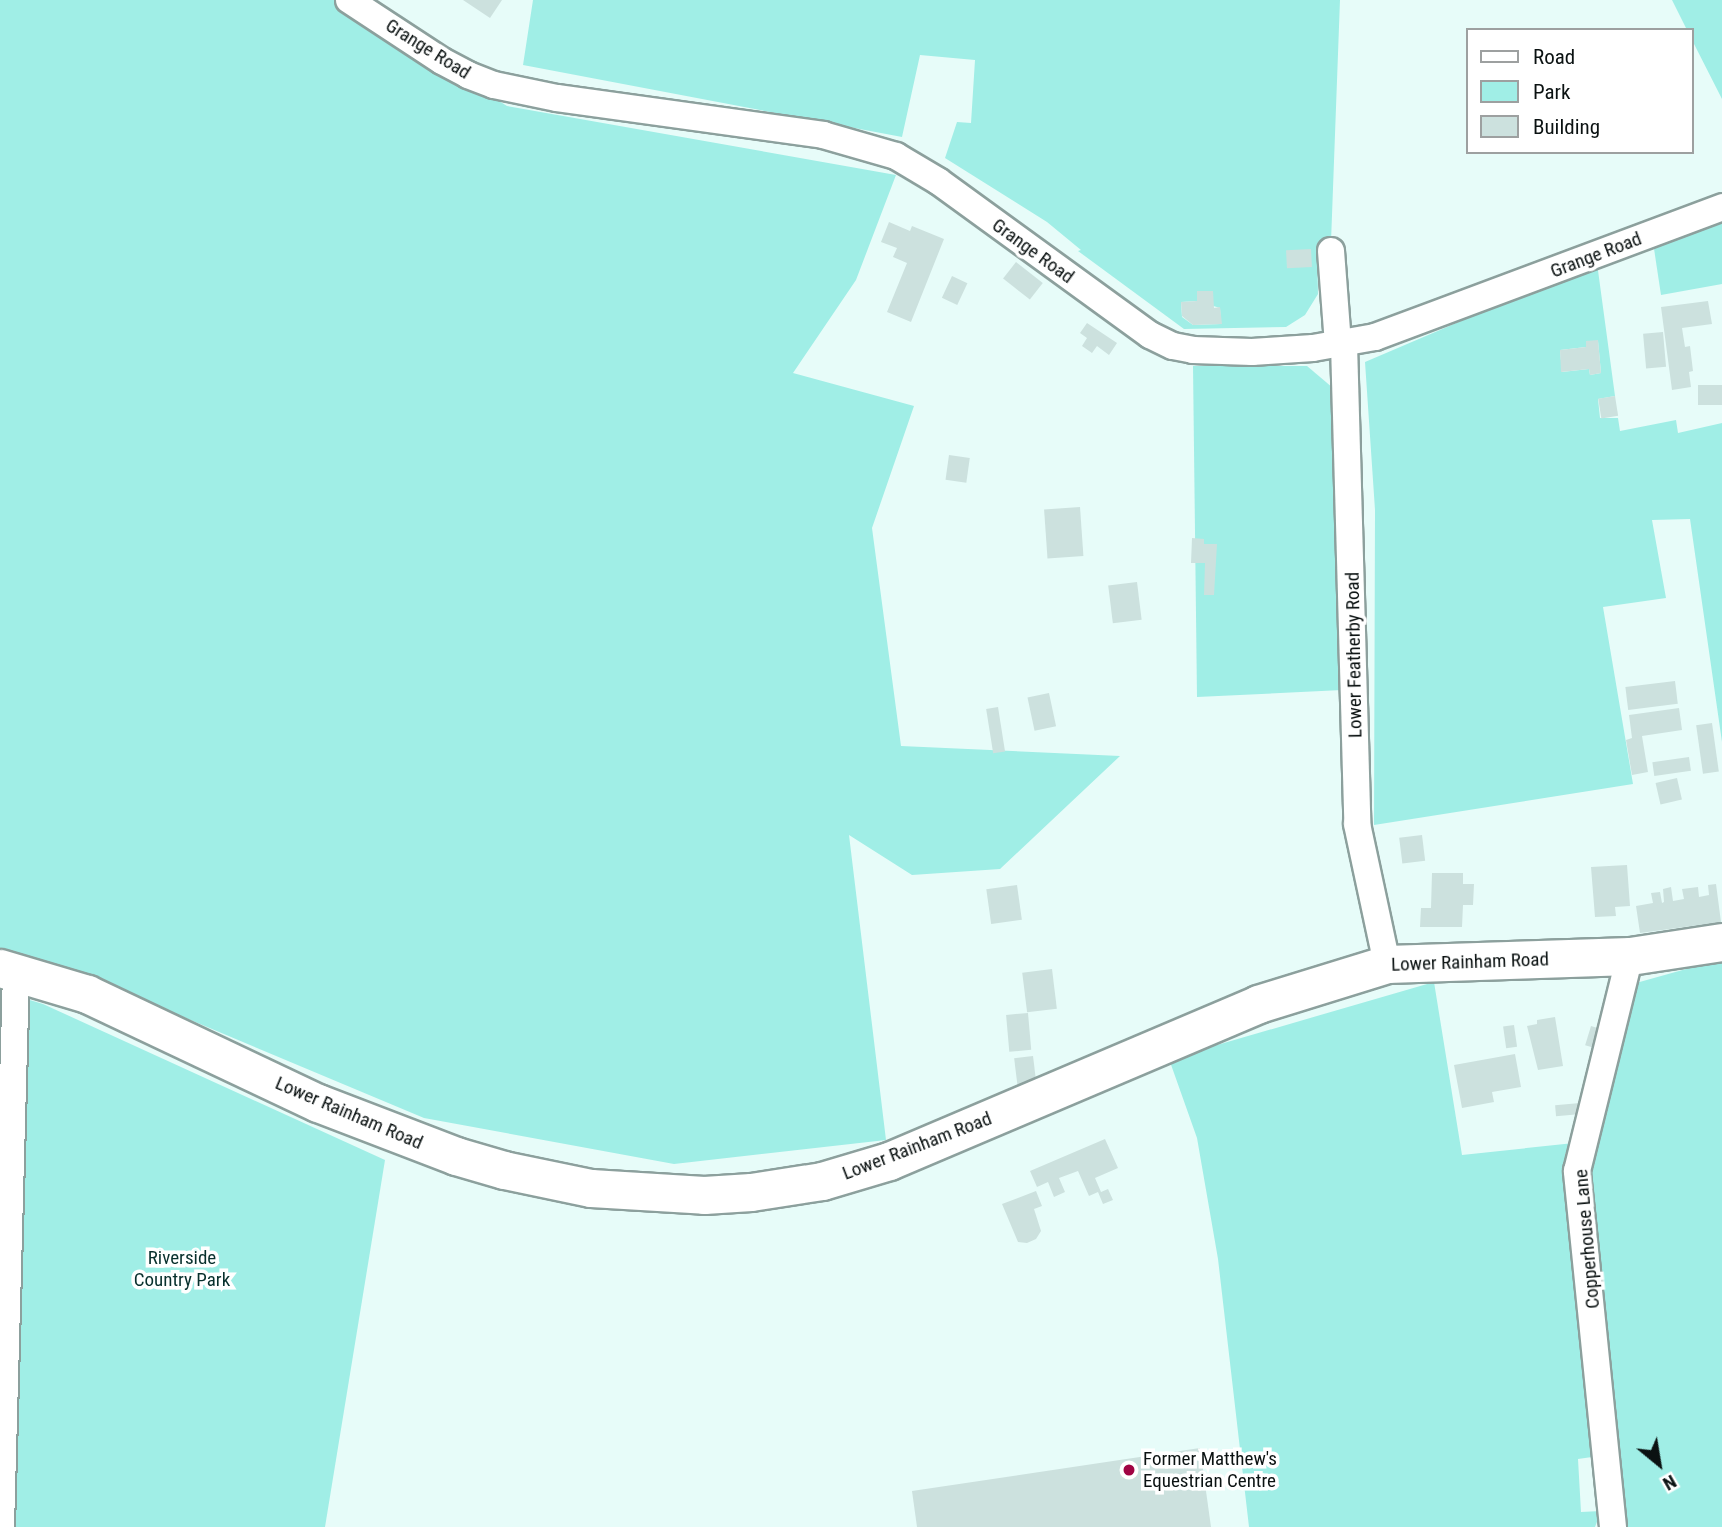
<!DOCTYPE html>
<html>
<head>
<meta charset="utf-8">
<style>
  body { margin:0 }
  #map { position:relative; width:1722px; height:1527px; overflow:hidden; background:#e7fcf9; font-family:"Roboto Condensed",sans-serif }
  div>[style] { position:absolute }
  [style*='--x'] { left:calc(var(--x)*1px); top:calc(var(--y)*1px); width:calc(var(--w)*1px); rotate:calc(var(--a)*1deg) }
  .green>* { inset:0; background:#a0eee6 }
  .building>* { inset:0; background:#cce1de; transform-origin:0 0 }
  .roads { filter:drop-shadow(2px 0 #8ca09d) drop-shadow(-2px 0 #8ca09d) drop-shadow(0 2px #8ca09d) drop-shadow(0 -2px #8ca09d) }
  .minor>* { height:26px; margin:-13px; padding:0 13px; transform-origin:13px; border-radius:13px; background:#fff }
  .secondary>* { height:37px; margin:-18.5px; padding:0 18.5px; transform-origin:18.5px; border-radius:18.5px; background:#fff }
  .dots>* { width:19px; height:19px; translate:-50% -50%; box-sizing:border-box; border:4px solid #fff; border-radius:50% }
  span { translate:-50% -50%; white-space:nowrap; text-align:center; line-height:1.15; -webkit-text-stroke:7px #fff; paint-order:stroke }
  .street-label { font-size:19px; color:#0b1212 }
  .park-label { font-size:19px; color:#08302d }
  .poi-label { font-size:19px; color:#0b1212 }
  .left { translate:0 -50%; text-align:left }
  .legend { position:absolute; left:1466px; top:28px; width:228px; height:126px; box-sizing:border-box; background:#fff; border:2px solid #9da0a0; margin:0; padding:9px 12px; list-style:none; font-size:21px; color:#0b1212 }
  .legend li { display:flex; align-items:center; gap:14px; height:35px }
  .legend b { width:35px; border:2px solid #9da0a0 }
  .north { position:absolute; left:1624px; top:1429px; width:70px; height:70px; -webkit-text-stroke:5px #fff; paint-order:stroke; rotate:150deg; font-size:19px; font-weight:700; line-height:28px; text-align:center; color:#0b1212 }
  .north::after { content:''; display:block; margin:auto; width:24px; height:32px; background:#0b1212; clip-path:polygon(50% 0,100% 100%,50% 72%,0 100%) }
</style>
</head>
<body>
<div id="map">
  <div class="green">
    <div style="clip-path:polygon(0 0,336px 0,507px 106px,896px 175px,856px 280px,793px 373px,914px 406px,872px 528px,901px 746px,1120px 756px,1000px 869px,912px 875px,849px 835px,886px 1140px,674px 1164px,424px 1118px,131px 995px,0 949px)"></div>
    <div style="clip-path:polygon(evenodd,533px 0,1340px 0,1331px 242px,1317px 244px,1318px 294px,1305px 315px,1286px 327px,1184px 329px,1078px 251px,1081px 250px,1047px 222px,945px 158px,957px 122px,971px 123px,975px 60px,920px 55px,902px 137px,523px 65px,533px 0,1197px 301px,1220px 308px,1221px 324px,1193px 325px,1182px 317px,1181px 302px,1197px 301px)"></div>
    <div style="clip-path:polygon(1672px 0,1722px 0,1722px 99px,1692px 40px,1692px 30px,1687px 30px)"></div>
    <div style="clip-path:polygon(1722px 219px,1722px 284px,1661px 295px,1653px 242px)"></div>
    <div style="clip-path:polygon(evenodd,1597px 263px,1615px 396px,1598px 399px,1600px 418px,1618px 418px,1620px 431px,1676px 420px,1678px 433px,1722px 423px,1722px 742px,1690px 519px,1652px 520px,1666px 598px,1603px 607px,1633px 784px,1374px 825px,1375px 510px,1365px 362px,1597px 263px,1586px 341px,1598px 341px,1601px 373px,1590px 375px,1589px 369px,1562px 372px,1560px 350px,1586px 347px,1586px 341px)"></div>
    <div style="clip-path:polygon(1193px 366px,1307px 366px,1333px 388px,1342px 690px,1197px 697px)"></div>
    <div style="clip-path:polygon(1722px 959px,1722px 1527px,1622px 1527px,1589px 1174px,1636px 983px)"></div>
    <div style="clip-path:polygon(1434px 982px,1462px 1155px,1574px 1143px,1565px 1154px,1599px 1456px,1578px 1459px,1581px 1512px,1601px 1511px,1595px 1527px,1249px 1527px,1218px 1259px,1197px 1138px,1169px 1059px)"></div>
    <div style="clip-path:polygon(0 991px,43px 1004px,385px 1160px,325px 1527px,0 1527px)"></div>
  </div>
  <div class="building">
    <div style="clip-path:polygon(463px 0,502px 0,490px 18px)"></div>
    <div style="clip-path:polygon(889px 222px,910px 231px,912px 226px,944px 239px,911px 322px,887px 312px,907px 263px,893px 257px,897px 248px,881px 242px)"></div>
    <div style="left:1311px;top:249px;width:18px;height:25px;rotate:87deg"></div>
    <div style="left:1016px;top:262px;width:34px;height:21px;rotate:38deg"></div>
    <div style="left:952px;top:276px;width:17px;height:24px;rotate:25deg"></div>
    <div style="clip-path:polygon(1197px 291px,1213px 291px,1214px 308px,1220px 307px,1222px 324px,1193px 325px,1182px 316px,1181px 302px,1197px 301px)"></div>
    <div style="clip-path:polygon(1708px 301px,1712px 324px,1682px 328px,1685px 347px,1690px 346px,1693px 371px,1689px 372px,1691px 387px,1672px 390px,1661px 307px)"></div>
    <div style="clip-path:polygon(1087px 323px,1117px 343px,1109px 355px,1097px 346px,1092px 353px,1082px 346px,1087px 338px,1080px 333px)"></div>
    <div style="left:1663px;top:332px;width:35px;height:20px;rotate:85deg"></div>
    <div style="clip-path:polygon(1598px 340px,1601px 373px,1590px 375px,1589px 369px,1561px 372px,1560px 350px,1586px 347px,1586px 341px)"></div>
    <div style="left:1722px;top:385px;width:20px;height:24px;rotate:90deg"></div>
    <div style="left:1615px;top:396px;width:20px;height:17px;rotate:81deg"></div>
    <div style="left:949px;top:455px;width:21px;height:25px;rotate:8deg"></div>
    <div style="left:1080px;top:507px;width:49px;height:36px;rotate:86deg"></div>
    <div style="clip-path:polygon(1192px 538px,1204px 539px,1204px 544px,1217px 544px,1214px 595px,1204px 595px,1205px 563px,1191px 563px)"></div>
    <div style="left:1137px;top:582px;width:38px;height:29px;rotate:83deg"></div>
    <div style="left:1675px;top:681px;width:23px;height:50px;rotate:83deg"></div>
    <div style="left:1049px;top:693px;width:34px;height:22px;rotate:78deg"></div>
    <div style="left:998px;top:707px;width:45px;height:12px;rotate:81deg"></div>
    <div style="clip-path:polygon(1679px 708px,1682px 730px,1642px 736px,1648px 772px,1632px 775px,1626px 740px,1632px 738px,1629px 715px)"></div>
    <div style="left:1712px;top:723px;width:49px;height:16px;rotate:82deg"></div>
    <div style="left:1689px;top:757px;width:14px;height:37px;rotate:82deg"></div>
    <div style="left:1677px;top:778px;width:22px;height:22px;rotate:77deg"></div>
    <div style="left:1422px;top:835px;width:26px;height:23px;rotate:83deg"></div>
    <div style="clip-path:polygon(1627px 865px,1630px 906px,1615px 907px,1616px 916px,1595px 917px,1591px 867px)"></div>
    <div style="clip-path:polygon(1432px 873px,1463px 873px,1463px 884px,1474px 884px,1473px 905px,1463px 905px,1462px 927px,1420px 927px,1421px 908px,1431px 908px)"></div>
    <div style="clip-path:polygon(1716px 884px,1721px 922px,1640px 933px,1636px 906px,1653px 903px,1651px 893px,1660px 892px,1662px 903px,1664px 902px,1663px 889px,1671px 887px,1673px 901px,1684px 899px,1682px 889px,1698px 887px,1699px 897px,1709px 895px,1708px 885px)"></div>
    <div style="left:1017px;top:885px;width:35px;height:31px;rotate:82deg"></div>
    <div style="left:1052px;top:969px;width:40px;height:30px;rotate:83deg"></div>
    <div style="left:1028px;top:1013px;width:37px;height:22px;rotate:85deg"></div>
    <div style="clip-path:polygon(1555px 1017px,1563px 1066px,1538px 1070px,1527px 1026px,1537px 1024px,1537px 1020px)"></div>
    <div style="left:1514px;top:1025px;width:22px;height:11px;rotate:82deg"></div>
    <div style="left:1591px;top:1026px;width:10px;height:20px;rotate:17deg"></div>
    <div style="clip-path:polygon(1515px 1054px,1521px 1087px,1492px 1092px,1494px 1102px,1462px 1108px,1454px 1065px)"></div>
    <div style="left:1033px;top:1056px;width:32px;height:19px;rotate:83deg"></div>
    <div style="left:1580px;top:1103px;width:11px;height:25px;rotate:85deg"></div>
    <div style="clip-path:polygon(1105px 1139px,1118px 1168px,1095px 1178px,1101px 1192px,1108px 1189px,1113px 1200px,1103px 1204px,1098px 1192px,1089px 1196px,1078px 1171px,1059px 1178px,1065px 1192px,1054px 1197px,1048px 1182px,1037px 1187px,1030px 1171px)"></div>
    <div style="clip-path:polygon(1036px 1191px,1042px 1206px,1034px 1209px,1041px 1231px,1036px 1239px,1027px 1243px,1018px 1242px,1002px 1204px)"></div>
    <div style="clip-path:polygon(1200px 1448px,1211px 1527px,917px 1527px,912px 1491px)"></div>
  </div>
  <div class="roads">
    <div class="minor">
      <div style="--x:349;--y:0;--w:111;--a:33.3"></div>
      <div style="--x:442;--y:61;--w:30;--a:28"></div>
      <div style="--x:468;--y:75;--w:28;--a:21"></div>
      <div style="--x:494;--y:85;--w:64;--a:11.7"></div>
      <div style="--x:557;--y:98;--w:269;--a:7.9"></div>
      <div style="--x:823;--y:135;--w:76;--a:16"></div>
      <div style="--x:896;--y:156;--w:49;--a:30.8"></div>
      <div style="--x:938;--y:181;--w:262;--a:36"></div>
      <div style="--x:1150;--y:335;--w:25;--a:26"></div>
      <div style="--x:1173;--y:346;--w:20;--a:11"></div>
      <div style="--x:1193;--y:350;--w:59;--a:1.9"></div>
      <div style="--x:1252;--y:352;--w:61;--a:-3.8"></div>
      <div style="--x:1313;--y:348;--w:63;--a:-10.1"></div>
      <div style="--x:1375;--y:337;--w:371;--a:-20.5"></div>
      <div style="--x:1331;--y:251;--w:94;--a:85.7"></div>
      <div style="--x:1344;--y:344;--w:480;--a:88.4"></div>
      <div style="--x:1357;--y:824;--w:143;--a:77.9"></div>
      <div style="--x:1;--y:1527;--w:555;--a:-88.45"></div>
      <div style="--x:1613;--y:1527;--w:358;--a:-95.8"></div>
      <div style="--x:1577;--y:1171;--w:221;--a:-76.2"></div>
    </div>
    <div class="secondary">
      <div style="--x:0;--y:968;--w:91;--a:16.6"></div>
      <div style="--x:87;--y:994;--w:255;--a:25.3"></div>
      <div style="--x:318;--y:1103;--w:148;--a:21"></div>
      <div style="--x:456;--y:1156;--w:50;--a:16.3"></div>
      <div style="--x:504;--y:1170;--w:89;--a:11.7"></div>
      <div style="--x:591;--y:1188;--w:113;--a:3.5"></div>
      <div style="--x:704;--y:1195;--w:47;--a:-3.7"></div>
      <div style="--x:751;--y:1192;--w:72;--a:-8.8"></div>
      <div style="--x:822;--y:1181;--w:70;--a:-16.6"></div>
      <div style="--x:889;--y:1161;--w:401;--a:-23"></div>
      <div style="--x:1258;--y:1004;--w:135;--a:-17.2"></div>
      <div style="--x:1387;--y:964;--w:243;--a:-1.9"></div>
      <div style="--x:1630;--y:956;--w:93;--a:-8.7"></div>
    </div>
  </div>
  <div class="dots">
    <div style="left:1129px;top:1470px;background:#a00343"></div>
  </div>
  <div class="street-label">
    <span style="left:428px;top:49px;rotate:32deg">Grange Road</span>
    <span style="left:1033px;top:251px;rotate:36deg">Grange Road</span>
    <span style="left:1596px;top:255px;rotate:-21deg">Grange Road</span>
    <span style="left:1354px;top:655px;rotate:-91deg">Lower Featherby Road</span>
    <span style="left:1470px;top:962px;rotate:-2deg">Lower Rainham Road</span>
    <span style="left:349px;top:1113px;rotate:23deg">Lower Rainham Road</span>
    <span style="left:917px;top:1146px;rotate:-21deg">Lower Rainham Road</span>
    <span style="left:1587px;top:1239px;rotate:-95deg">Copperhouse Lane</span>
  </div>
  <div class="park-label">
    <span style="left:182px;top:1269px">Riverside<br>Country Park</span>
  </div>
  <div class="poi-label">
    <span class="left" style="left:1143px;top:1470px">Former Matthew's<br>Equestrian Centre</span>
  </div>
  <ul class="legend">
  <li><b style="height:9px;background:#fff"></b>Road</li>
  <li><b style="height:19px;background:#a0eee6"></b>Park</li>
  <li><b style="height:19px;background:#cce1de"></b>Building</li>
  </ul>
  <div class="north">N</div>
</div>
</body>
</html>
